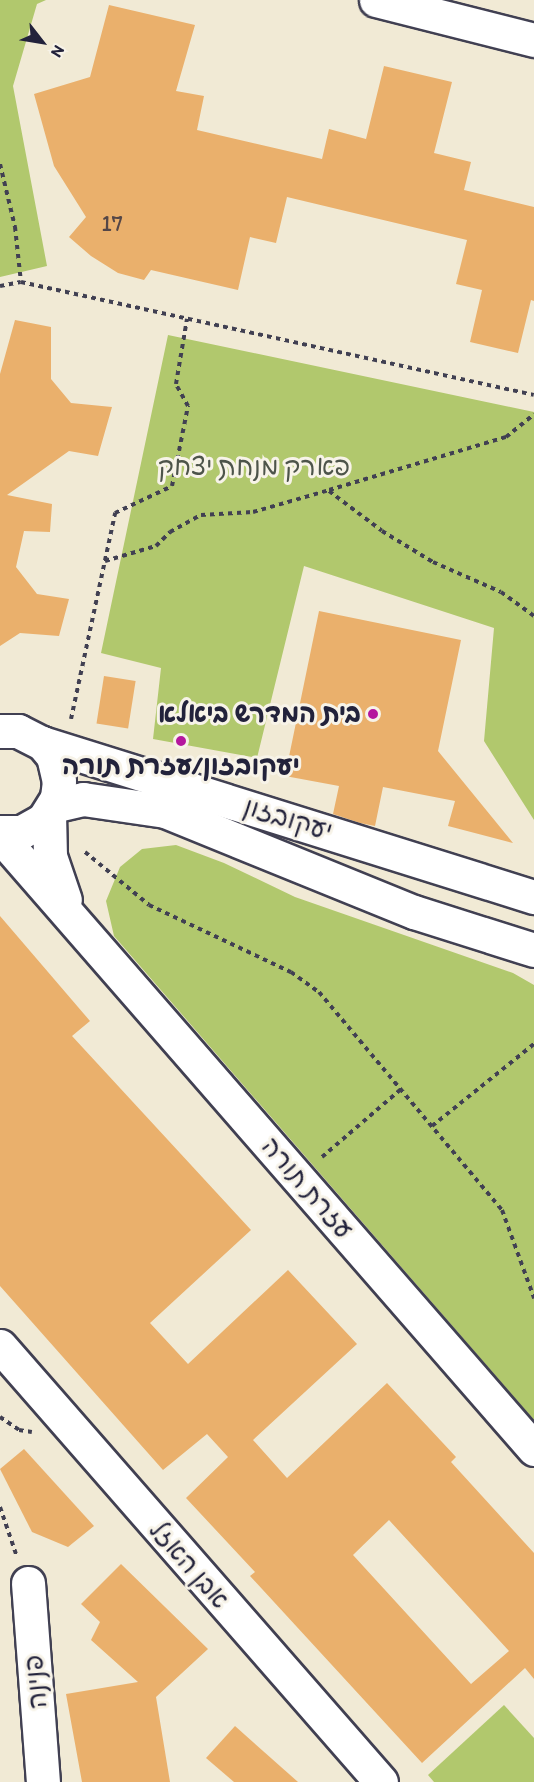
<!DOCTYPE html>
<html>
<head>
<meta charset="utf-8">
<style>
  body { margin:0 }
  #map { position:relative; width:534px; height:1782px; overflow:hidden; background:#f1ead5; font-family:Itim,"Playpen Sans Hebrew",sans-serif }
  div>[style] { position:absolute }
  [style*='--x'] { left:calc(var(--x)*1px); top:calc(var(--y)*1px); width:calc(var(--w)*1px); rotate:calc(var(--a)*1deg) }
  .green>* { inset:0; background:#b1c86d }
  .building>* { inset:0; background:#eab06c; transform-origin:0 0 }
  .path>* { height:4px; margin-top:-2px; transform-origin:0; background:repeating-linear-gradient(90deg,#414052 0 4.5px,transparent 0 9px) }
  .roads { filter:drop-shadow(2px 0 #414052) drop-shadow(-2px 0 #414052) drop-shadow(0 2px #414052) drop-shadow(0 -2px #414052) }
  .minor>* { height:33px; margin:-16.5px; padding:0 16.5px; transform-origin:16.5px; border-radius:16.5px; background:#fff }
  .tertiary>* { height:33px; margin:-16.5px; padding:0 16.5px; transform-origin:16.5px; border-radius:16.5px; background:#fff }
  .dots>* { width:16px; height:16px; translate:-50% -50%; box-sizing:border-box; border:3px solid #f7f3e8; border-radius:50% }
  span { translate:-50% -50%; white-space:nowrap; text-align:center; line-height:1.15; -webkit-text-stroke:6px #f7f3e8; paint-order:stroke }
  .number-label { font-size:22px; color:#544647 }
  .number-label span { -webkit-text-stroke-width:0 }
  .park-label { font-size:26px; color:#4d544a }
  .poi-label { font-size:26px; color:#22223b; font-weight:700 }
  .right { translate:-100% -50%; text-align:right }
  .street-label { font-size:26px; color:#22223b }
  .north { position:absolute; left:12px; top:12px; width:60px; height:60px; -webkit-text-stroke:4px #f7f3e8; paint-order:stroke; rotate:121deg; font-size:16px; font-weight:700; line-height:24px; text-align:center; color:#22223b }
  .north::after { content:''; display:block; margin:auto; width:21px; height:27px; background:#22223b; clip-path:polygon(50% 0,100% 100%,50% 72%,0 100%) }
</style>
</head>
<body>
<div id="map">
  <div class="green">
    <div style="clip-path:polygon(0 0,46px 0,37px 4px,13px 86px,47px 266px,0 277px)"></div>
    <div style="clip-path:polygon(168px 335px,534px 412px,534px 820px,484px 741px,494px 628px,304px 566px,257px 758px,153px 739px,161px 668px,101px 653px)"></div>
    <div style="clip-path:polygon(176px 845px,224px 863px,295px 897px,513px 973px,534px 985px,534px 1420px,114px 936px,106px 901px,120px 867px,142px 849px)"></div>
    <div style="clip-path:polygon(504px 1705px,534px 1738px,534px 1782px,434px 1782px,428px 1775px)"></div>
  </div>
  <div class="building">
    <div style="clip-path:polygon(109px 5px,195px 25px,176px 91px,204px 96px,197px 130px,322px 159px,329px 129px,366px 139px,384px 66px,452px 82px,434px 153px,471px 162px,464px 190px,534px 207px,534px 301px,531px 300px,518px 353px,470px 342px,482px 290px,456px 284px,467px 240px,287px 197px,276px 243px,250px 237px,238px 290px,151px 270px,144px 280px,118px 273px,91px 256px,69px 237px,86px 217px,54px 166px,34px 94px,90px 77px)"></div>
    <div style="clip-path:polygon(15px 320px,51px 327px,51px 379px,71px 403px,112px 407px,98px 456px,69px 451px,7px 495px,52px 504px,50px 532px,24px 531px,16px 567px,37px 594px,69px 599px,59px 636px,20px 633px,0 646px,0 374px)"></div>
    <div style="clip-path:polygon(319px 611px,461px 640px,438px 751px,513px 843px,448px 826px,455px 801px,383px 787px,375px 826px,360px 823px,333px 814px,339px 786px,285px 776px)"></div>
    <div style="left:104px;top:676px;width:32px;height:48px;rotate:9deg"></div>
    <div style="clip-path:polygon(evenodd,0 916px,90px 1021px,72px 1036px,251px 1230px,150px 1323px,188px 1364px,288px 1270px,357px 1344px,253px 1440px,287px 1478px,387px 1383px,456px 1457px,451px 1462px,534px 1553px,534px 1679px,525px 1668px,422px 1763px,250px 1576px,255px 1572px,186px 1498px,228px 1457px,207px 1434px,163px 1470px,0 1286px,0 916px,389px 1520px,509px 1651px,471px 1684px,353px 1555px,389px 1520px)"></div>
    <div style="clip-path:polygon(24px 1449px,94px 1526px,68px 1547px,32px 1532px,0 1469px)"></div>
    <div style="clip-path:polygon(121px 1564px,208px 1649px,156px 1697px,170px 1782px,82px 1782px,66px 1694px,138px 1682px,91px 1640px,100px 1622px,81px 1604px)"></div>
    <div style="clip-path:polygon(235px 1726px,298px 1782px,234px 1782px,206px 1758px)"></div>
  </div>
  <div class="path">
    <div style="--x:0;--y:164;--w:65;--a:76.6"></div>
    <div style="--x:15;--y:227;--w:55;--a:83.8"></div>
    <div style="--x:0;--y:286;--w:21;--a:-11"></div>
    <div style="--x:21;--y:282;--w:525;--a:12.42"></div>
    <div style="--x:329;--y:491;--w:66;--a:37"></div>
    <div style="--x:382;--y:531;--w:60;--a:31.3"></div>
    <div style="--x:433;--y:562;--w:74;--a:23.8"></div>
    <div style="--x:501;--y:592;--w:41;--a:36"></div>
    <div style="--x:105;--y:561;--w:53;--a:-16.4"></div>
    <div style="--x:156;--y:546;--w:20;--a:-45"></div>
    <div style="--x:170;--y:532;--w:35;--a:-29"></div>
    <div style="--x:201;--y:515;--w:52;--a:-3.3"></div>
    <div style="--x:253;--y:512;--w:79;--a:-16.1"></div>
    <div style="--x:329;--y:490;--w:185;--a:-16.7"></div>
    <div style="--x:506;--y:437;--w:36;--a:-39"></div>
    <div style="--x:71;--y:719;--w:211;--a:-77.9"></div>
    <div style="--x:115;--y:513;--w:63;--a:-25.3"></div>
    <div style="--x:172;--y:486;--w:82;--a:-78.7"></div>
    <div style="--x:188;--y:406;--w:25;--a:-119"></div>
    <div style="--x:176;--y:384;--w:66;--a:-80.4"></div>
    <div style="--x:85;--y:852;--w:83;--a:39.6"></div>
    <div style="--x:149;--y:905;--w:157;--a:25.3"></div>
    <div style="--x:291;--y:972;--w:34;--a:36"></div>
    <div style="--x:319;--y:992;--w:285;--a:50"></div>
    <div style="--x:502;--y:1210;--w:94;--a:70"></div>
    <div style="--x:432;--y:1126;--w:131;--a:-38.8"></div>
    <div style="--x:322;--y:1157;--w:104;--a:-40.7"></div>
    <div style="--x:0;--y:1417;--w:23;--a:34"></div>
    <div style="--x:19;--y:1430;--w:13;--a:9"></div>
    <div style="--x:0;--y:1507;--w:50;--a:71.2"></div>
  </div>
  <div class="roads">
    <div class="minor">
      <div style="--x:376;--y:0;--w:163;--a:14.2"></div>
      <div style="--x:0;--y:1346;--w:579;--a:48.85"></div>
      <div style="--x:28;--y:1583;--w:200;--a:85.7"></div>
    </div>
    <div class="tertiary">
      <div style="--x:0;--y:731;--w:18;--a:0"></div>
      <div style="--x:18;--y:731;--w:27;--a:27"></div>
      <div style="--x:42;--y:743;--w:17;--a:50"></div>
      <div style="--x:53;--y:756;--w:26;--a:77"></div>
      <div style="--x:59;--y:781;--w:17;--a:97"></div>
      <div style="--x:57;--y:798;--w:26;--a:122"></div>
      <div style="--x:43;--y:820;--w:25;--a:151"></div>
      <div style="--x:21;--y:832;--w:21;--a:180"></div>
      <div style="--x:42;--y:743;--w:516;--a:17.38"></div>
      <div style="--x:53;--y:806;--w:31;--a:-13"></div>
      <div style="--x:83;--y:799;--w:83;--a:8.3"></div>
      <div style="--x:165;--y:811;--w:269;--a:22.1"></div>
      <div style="--x:414;--y:912;--w:126;--a:17.6"></div>
      <div style="--x:49;--y:813;--w:43;--a:88.7"></div>
      <div style="--x:50;--y:856;--w:46;--a:71.2"></div>
      <div style="--x:0;--y:836;--w:813;--a:48.94"></div>
    </div>
  </div>
  <div class="dots">
    <div style="left:373px;top:714px;background:#b5179e"></div>
    <div style="left:181px;top:741px;background:#b5179e"></div>
  </div>
  <div class="number-label">
    <span style="left:112px;top:224px">17</span>
  </div>
  <div class="park-label">
    <span style="left:254px;top:467px">פארק מנחת יצחק</span>
  </div>
  <div class="poi-label">
    <span class="right" style="left:361px;top:714px">בית המדרש ביאלא</span>
    <span style="left:181px;top:766px">יעקובזון/עזרת תורה</span>
  </div>
  <div class="street-label">
    <span style="left:288px;top:819px;rotate:17deg">יעקובזון</span>
    <span style="left:307px;top:1188px;rotate:49deg">עזרת תורה</span>
    <span style="left:189px;top:1565px;rotate:49deg">אבן האזל</span>
    <span style="left:36px;top:1682px;rotate:-95deg">פנינה</span>
  </div>
  <div class="north">N</div>
</div>
</body>
</html>
